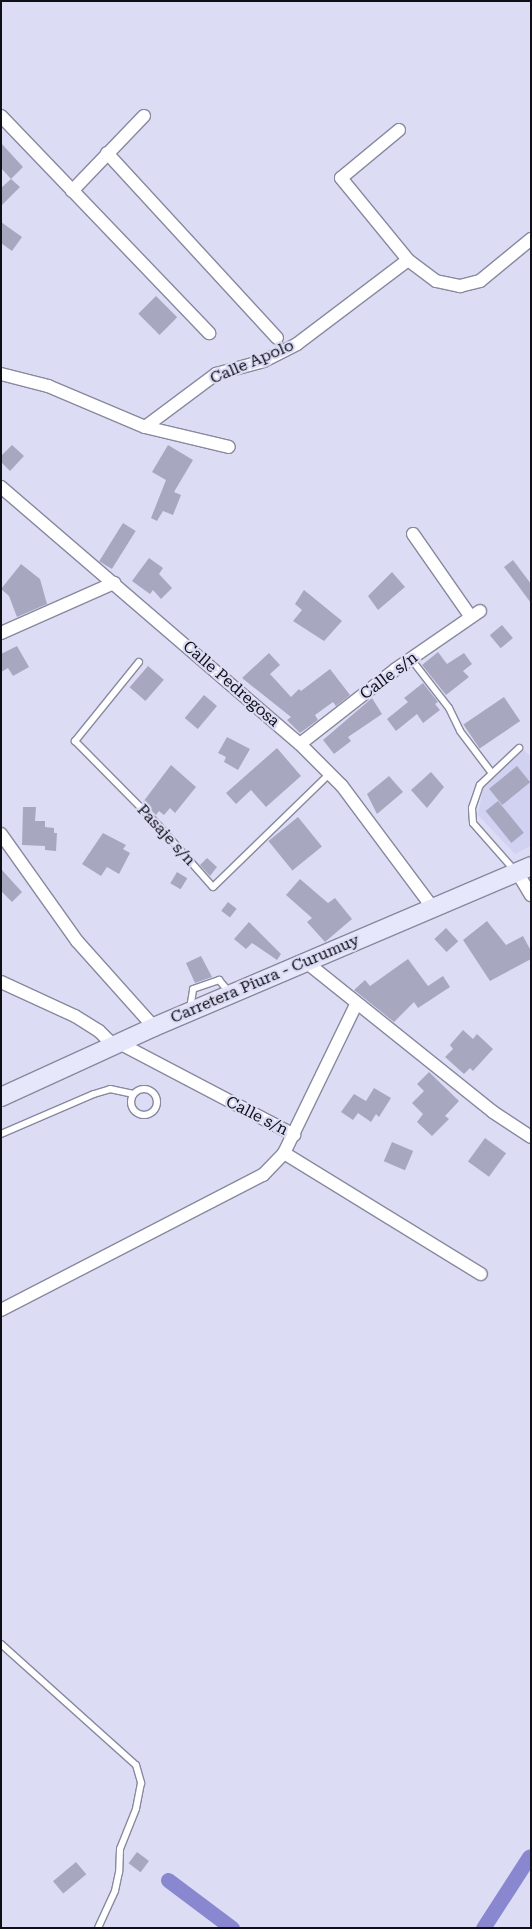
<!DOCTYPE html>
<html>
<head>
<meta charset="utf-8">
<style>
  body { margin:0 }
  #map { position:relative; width:532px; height:1929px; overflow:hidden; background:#dcddf5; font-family:"Roboto Serif",serif }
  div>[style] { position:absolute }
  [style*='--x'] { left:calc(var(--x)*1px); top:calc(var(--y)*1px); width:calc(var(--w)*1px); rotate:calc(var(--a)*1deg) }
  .built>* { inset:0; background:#d1d2f1 }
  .canal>* { height:15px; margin:-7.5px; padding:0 7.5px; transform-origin:7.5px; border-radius:7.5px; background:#8887d0 }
  .building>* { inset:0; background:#a7a8bf; transform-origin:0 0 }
  .roads { filter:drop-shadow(1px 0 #88899f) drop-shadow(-1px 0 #88899f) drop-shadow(0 1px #88899f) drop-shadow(0 -1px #88899f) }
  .lane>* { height:6px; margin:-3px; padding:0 3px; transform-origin:3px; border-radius:3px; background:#fff }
  .lane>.ring { margin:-3px; padding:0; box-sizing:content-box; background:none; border:6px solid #fff; border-radius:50% }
  .street>* { height:12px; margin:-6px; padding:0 6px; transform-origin:6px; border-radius:6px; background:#fff }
  .secondary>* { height:18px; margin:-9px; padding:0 9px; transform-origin:9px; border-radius:9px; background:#e7e7fb }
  span { translate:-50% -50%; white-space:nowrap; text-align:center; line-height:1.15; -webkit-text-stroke:4.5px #dcddf5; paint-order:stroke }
  .street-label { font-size:16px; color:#0f0f17 }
  .frame { position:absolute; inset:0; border:2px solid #0f0f17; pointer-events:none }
</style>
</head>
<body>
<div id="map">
  <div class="built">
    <div style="clip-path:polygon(524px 750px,531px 757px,531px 846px,515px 854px,478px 815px,484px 783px)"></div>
  </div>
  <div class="canal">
    <div style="--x:168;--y:1880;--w:80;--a:36.9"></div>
    <div style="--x:483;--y:1928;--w:85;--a:-57.1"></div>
  </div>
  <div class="building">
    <div style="clip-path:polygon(1px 143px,23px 167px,11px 179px,1px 168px)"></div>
    <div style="clip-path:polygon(11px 179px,20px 187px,1px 206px,1px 188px)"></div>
    <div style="clip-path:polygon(1px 222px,22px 237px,12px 251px,1px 243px)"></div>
    <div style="left:156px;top:296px;width:30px;height:25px;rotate:45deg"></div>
    <div style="clip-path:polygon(12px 445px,24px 456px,10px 471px,1px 462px,1px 456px)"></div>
    <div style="clip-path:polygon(168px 445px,193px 460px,174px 492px,181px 495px,173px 515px,163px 511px,157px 521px,151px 518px,166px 480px,152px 472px)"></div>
    <div style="left:123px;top:523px;width:15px;height:45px;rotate:32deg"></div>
    <div style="clip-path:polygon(149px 558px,163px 568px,159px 574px,172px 588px,161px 599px,153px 590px,150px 594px,132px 581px)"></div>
    <div style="clip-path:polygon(513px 560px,531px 584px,531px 603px,504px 567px)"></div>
    <div style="clip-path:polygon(21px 564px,40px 579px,47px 604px,17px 617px,9px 596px,1px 589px)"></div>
    <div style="clip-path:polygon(392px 572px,405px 587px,378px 610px,368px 596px)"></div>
    <div style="clip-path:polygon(304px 590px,342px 621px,324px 641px,293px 621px,302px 610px,295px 604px)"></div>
    <div style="left:502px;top:625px;width:17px;height:16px;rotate:50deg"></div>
    <div style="clip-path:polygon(17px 646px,29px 667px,13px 676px,8px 668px,1px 672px,1px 654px)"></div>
    <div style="clip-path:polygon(438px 652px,447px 664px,464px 653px,472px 664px,463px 671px,469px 677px,446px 695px,422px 665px)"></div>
    <div style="clip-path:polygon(269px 653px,280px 665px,270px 674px,291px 697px,299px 689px,301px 691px,330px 669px,350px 695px,336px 706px,333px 702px,315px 715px,318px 720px,300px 733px,287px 720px,291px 717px,242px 678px)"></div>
    <div style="left:148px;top:666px;width:21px;height:28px;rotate:41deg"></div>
    <div style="clip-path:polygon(423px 683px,438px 702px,435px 704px,440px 710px,423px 723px,417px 714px,396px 731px,387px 719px,408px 702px,404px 698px)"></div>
    <div style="left:204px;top:695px;width:17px;height:30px;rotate:40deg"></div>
    <div style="left:504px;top:697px;width:29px;height:49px;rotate:56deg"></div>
    <div style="clip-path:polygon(372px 698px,382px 714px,348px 737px,351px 741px,334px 754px,323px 740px)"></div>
    <div style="clip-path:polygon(227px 737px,250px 749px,238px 770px,224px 762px,226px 757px,218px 753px)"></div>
    <div style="clip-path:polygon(277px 748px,301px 776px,266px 807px,251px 790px,236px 804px,226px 793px)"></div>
    <div style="clip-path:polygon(171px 765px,196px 787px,175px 813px,170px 808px,164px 815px,159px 811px,156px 815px,143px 802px)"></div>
    <div style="left:517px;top:766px;width:21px;height:36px;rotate:51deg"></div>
    <div style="clip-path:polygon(431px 772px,444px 787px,427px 808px,411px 790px)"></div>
    <div style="clip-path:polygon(389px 776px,403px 792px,377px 814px,367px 794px)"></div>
    <div style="left:498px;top:801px;width:41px;height:16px;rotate:51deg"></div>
    <div style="clip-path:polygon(23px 807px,36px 807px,35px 821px,45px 821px,45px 827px,54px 828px,54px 833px,57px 833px,56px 851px,45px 850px,45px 846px,22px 845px)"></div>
    <div style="left:298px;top:817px;width:38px;height:38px;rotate:51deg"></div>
    <div style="clip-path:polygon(103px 833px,126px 845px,123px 849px,130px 853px,119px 874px,107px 867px,101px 876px,82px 864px)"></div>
    <div style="clip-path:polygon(207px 858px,217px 867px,210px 876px,200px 865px)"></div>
    <div style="clip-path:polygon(1px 869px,22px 892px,12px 902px,1px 891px)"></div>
    <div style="left:177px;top:872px;width:12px;height:13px;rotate:31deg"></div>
    <div style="clip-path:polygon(300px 879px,328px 903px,335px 898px,352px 919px,325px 942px,307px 922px,312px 918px,286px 895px)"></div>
    <div style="left:228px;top:902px;width:11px;height:11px;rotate:38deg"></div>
    <div style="clip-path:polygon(487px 921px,506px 945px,523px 936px,531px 951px,531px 959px,490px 981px,463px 940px)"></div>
    <div style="clip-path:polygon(249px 922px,281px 954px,277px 960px,252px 943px,246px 949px,234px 939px)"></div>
    <div style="left:446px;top:928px;width:18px;height:16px;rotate:47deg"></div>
    <div style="clip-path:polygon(201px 956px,212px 977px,195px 983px,186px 963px)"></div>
    <div style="clip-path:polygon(408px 959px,428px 986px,443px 976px,450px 987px,418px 1008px,414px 1002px,394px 1022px,354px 990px,365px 980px,370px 986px)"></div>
    <div style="clip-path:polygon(463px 1030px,473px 1039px,477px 1034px,493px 1049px,473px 1071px,470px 1068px,464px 1074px,445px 1057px,453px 1049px,450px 1045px)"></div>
    <div style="clip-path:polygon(429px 1072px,459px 1101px,445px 1116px,449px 1119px,432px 1136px,417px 1122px,423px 1114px,412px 1103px,424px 1091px,417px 1084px)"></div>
    <div style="clip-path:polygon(374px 1088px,391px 1098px,379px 1117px,376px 1114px,371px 1122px,358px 1113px,353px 1120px,341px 1112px,354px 1094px,366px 1101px)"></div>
    <div style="left:485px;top:1138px;width:26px;height:29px;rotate:36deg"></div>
    <div style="left:392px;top:1142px;width:23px;height:21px;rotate:23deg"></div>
    <div style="left:137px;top:1852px;width:15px;height:14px;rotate:37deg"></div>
    <div style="left:76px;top:1862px;width:16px;height:30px;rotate:50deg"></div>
  </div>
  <div class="roads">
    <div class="lane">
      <div style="--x:411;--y:659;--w:62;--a:52.2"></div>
      <div style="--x:449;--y:708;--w:25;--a:64"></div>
      <div style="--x:460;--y:731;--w:51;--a:52.9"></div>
      <div style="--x:139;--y:662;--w:102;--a:129"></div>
      <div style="--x:75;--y:741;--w:120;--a:45.3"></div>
      <div style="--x:159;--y:826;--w:81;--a:48.5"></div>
      <div style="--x:213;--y:887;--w:162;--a:-44.2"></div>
      <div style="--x:516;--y:872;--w:65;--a:-131.3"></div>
      <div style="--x:473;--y:823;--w:15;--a:-94"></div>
      <div style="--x:472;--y:808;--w:24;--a:-71"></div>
      <div style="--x:480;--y:785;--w:54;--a:-43.5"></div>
      <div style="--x:190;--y:1009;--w:20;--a:-81"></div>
      <div style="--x:193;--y:989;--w:28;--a:-19"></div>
      <div style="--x:219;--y:980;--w:17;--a:50"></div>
      <div class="ring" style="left:131px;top:1089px;width:20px;height:20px"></div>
      <div style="--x:1;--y:1134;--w:101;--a:-23.3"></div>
      <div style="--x:94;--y:1094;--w:17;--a:-17"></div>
      <div style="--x:110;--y:1089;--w:24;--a:12"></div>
      <div style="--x:1;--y:1644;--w:181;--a:41.9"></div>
      <div style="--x:136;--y:1765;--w:19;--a:74"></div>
      <div style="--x:141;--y:1783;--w:26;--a:101"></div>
      <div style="--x:136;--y:1809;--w:43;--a:111.8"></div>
      <div style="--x:120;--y:1849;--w:23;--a:92"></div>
      <div style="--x:119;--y:1872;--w:19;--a:102"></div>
      <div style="--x:115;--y:1891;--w:41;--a:114.7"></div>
    </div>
    <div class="street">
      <div style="--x:1;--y:116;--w:301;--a:46.2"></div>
      <div style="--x:399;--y:130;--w:75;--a:140.4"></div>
      <div style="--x:341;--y:178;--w:106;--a:50.7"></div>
      <div style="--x:107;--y:153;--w:251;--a:47.4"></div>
      <div style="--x:72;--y:191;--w:104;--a:-46.2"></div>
      <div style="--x:1;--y:374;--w:49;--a:14.3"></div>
      <div style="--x:48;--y:386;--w:105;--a:22.9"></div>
      <div style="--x:145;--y:427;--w:89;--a:-36.7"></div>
      <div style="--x:216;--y:374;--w:50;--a:-15.2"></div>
      <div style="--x:264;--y:361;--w:37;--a:-27"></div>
      <div style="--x:297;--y:344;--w:139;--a:-37.1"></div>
      <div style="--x:408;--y:260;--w:35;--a:37"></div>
      <div style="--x:436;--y:281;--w:25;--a:12"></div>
      <div style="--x:460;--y:286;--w:21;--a:-14"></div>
      <div style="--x:480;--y:281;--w:66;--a:-39.5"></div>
      <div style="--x:145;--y:427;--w:86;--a:13.4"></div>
      <div style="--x:1;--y:487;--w:394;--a:40.7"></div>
      <div style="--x:300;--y:744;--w:59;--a:45"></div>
      <div style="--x:342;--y:786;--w:152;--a:53.3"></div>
      <div style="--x:413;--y:534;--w:101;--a:55.1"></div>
      <div style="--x:1;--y:633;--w:124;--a:-23.9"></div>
      <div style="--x:300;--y:744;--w:122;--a:-38"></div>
      <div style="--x:396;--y:669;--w:102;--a:-34.6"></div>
      <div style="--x:1;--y:834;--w:131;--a:54.6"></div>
      <div style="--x:77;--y:941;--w:115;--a:48.2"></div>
      <div style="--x:517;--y:872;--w:27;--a:59"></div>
      <div style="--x:306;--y:962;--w:240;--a:38.7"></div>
      <div style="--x:493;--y:1112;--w:45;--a:33.3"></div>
      <div style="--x:1;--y:982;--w:81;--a:24.7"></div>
      <div style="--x:75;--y:1016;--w:28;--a:32"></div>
      <div style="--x:99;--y:1031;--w:21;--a:45"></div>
      <div style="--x:119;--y:1043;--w:198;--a:27.7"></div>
      <div style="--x:284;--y:1153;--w:231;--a:31.6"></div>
      <div style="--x:1;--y:1310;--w:295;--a:-27.3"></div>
      <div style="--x:263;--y:1175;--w:30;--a:-46"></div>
      <div style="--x:284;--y:1153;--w:165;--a:-64.1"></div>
    </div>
    <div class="secondary">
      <div style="--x:1;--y:1097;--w:168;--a:-24.6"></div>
      <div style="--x:154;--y:1027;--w:410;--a:-23.1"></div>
    </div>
  </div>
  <div class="street-label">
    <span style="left:252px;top:362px;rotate:-23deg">Calle Apolo</span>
    <span style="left:389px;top:676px;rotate:-37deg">Calle s/n</span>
    <span style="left:231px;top:684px;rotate:41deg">Calle Pedregosa</span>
    <span style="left:166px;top:835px;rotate:47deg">Pasaje s/n</span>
    <span style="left:265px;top:979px;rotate:-23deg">Carretera Piura - Curumuy</span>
    <span style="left:257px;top:1116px;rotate:27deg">Calle s/n</span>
  </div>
  <div class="frame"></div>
</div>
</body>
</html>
